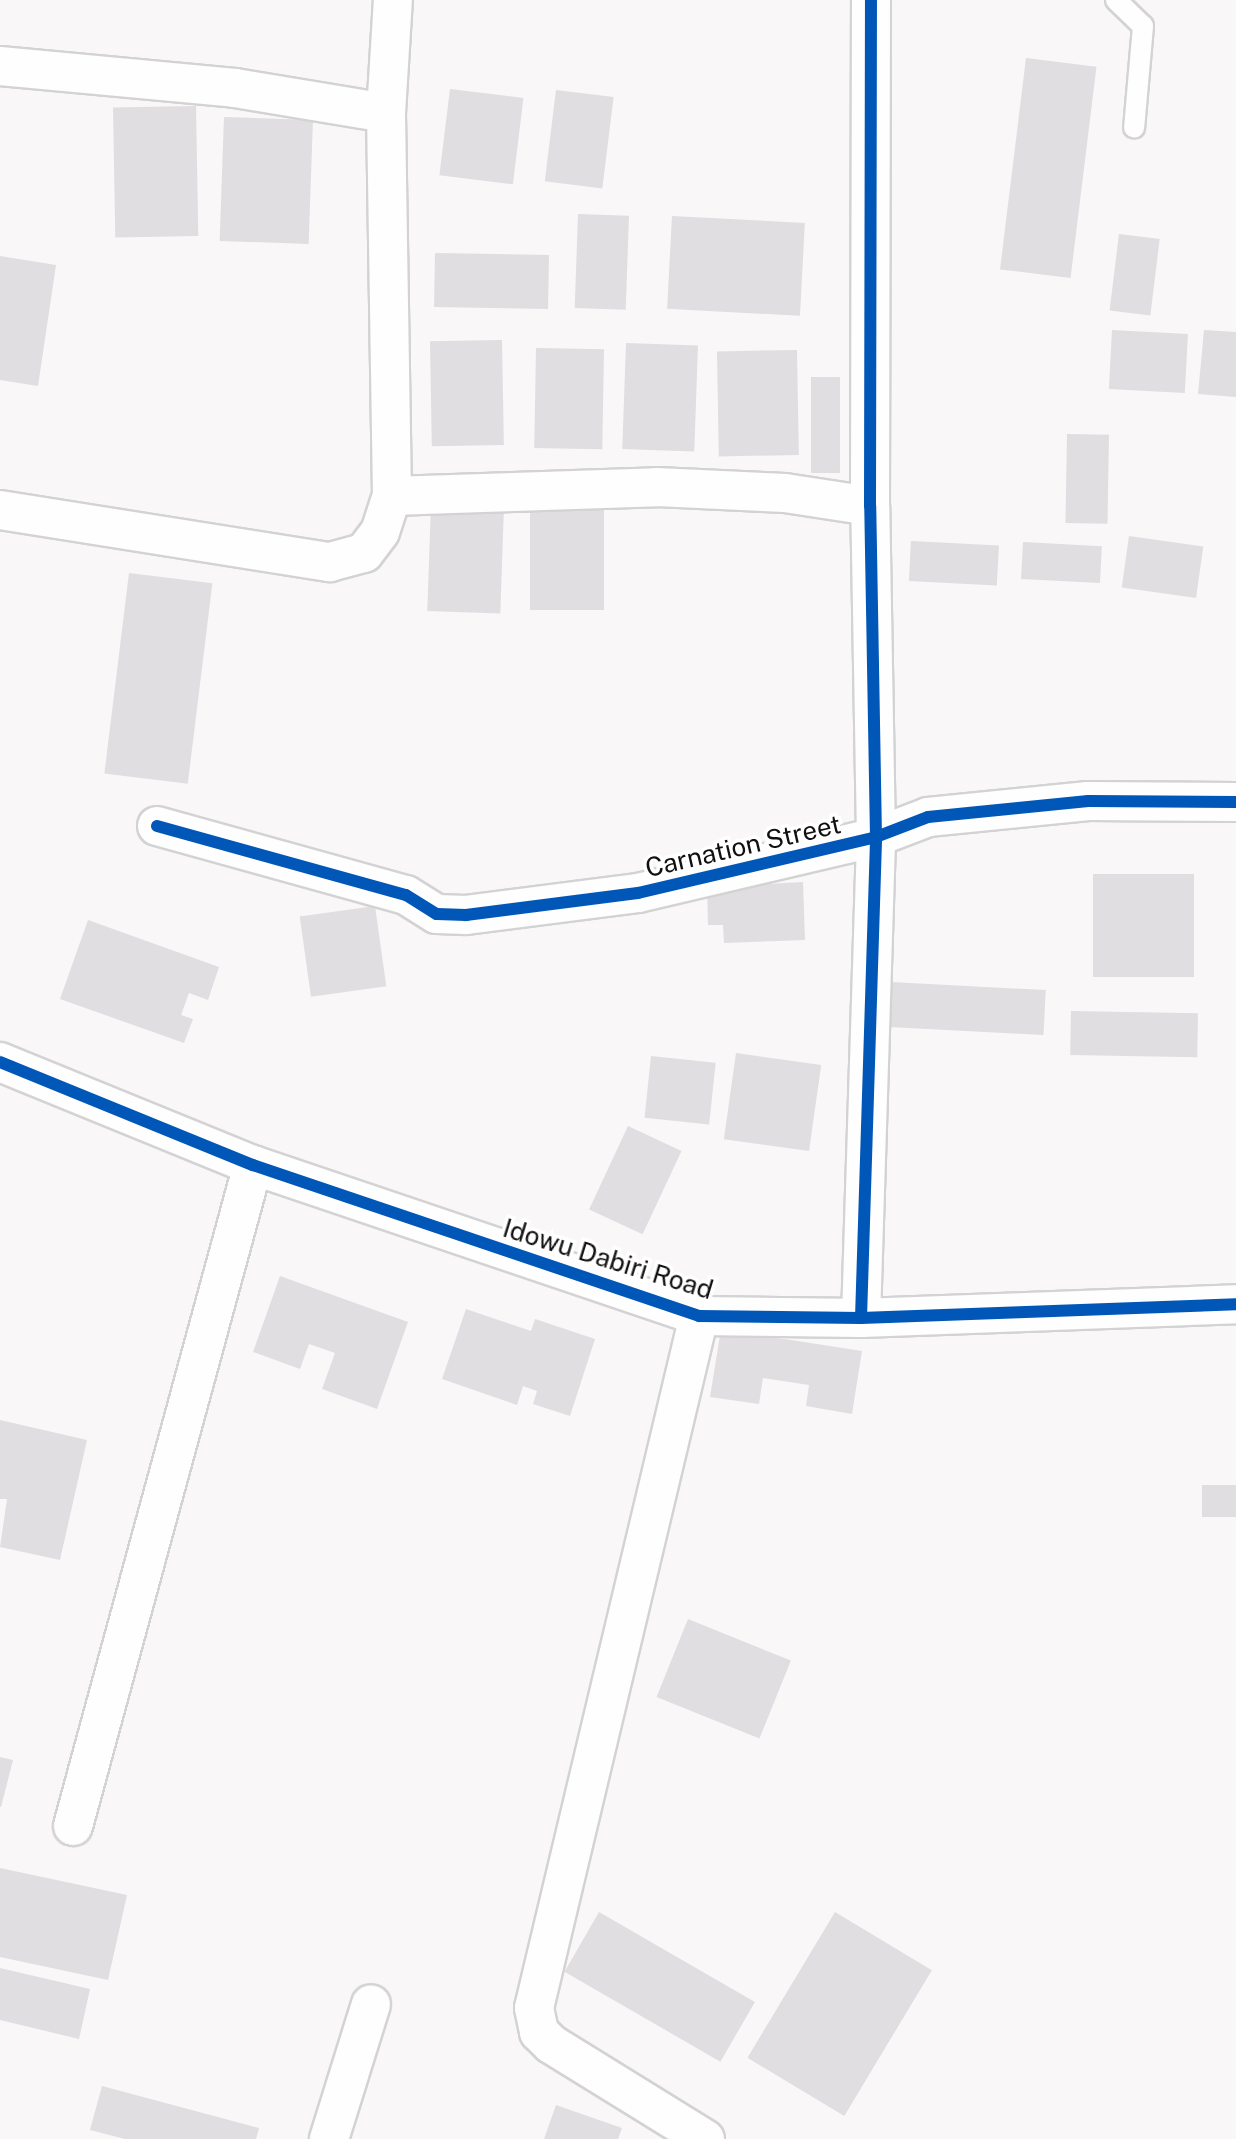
<!DOCTYPE html>
<html>
<head>
<meta charset="utf-8">
<style>
  body { margin:0 }
  #map { position:relative; width:1236px; height:2139px; overflow:hidden; background:#f9f7f8; font-family:"Public Sans",sans-serif }
  div>[style] { position:absolute }
  [style*='--x'] { left:calc(var(--x)*1px); top:calc(var(--y)*1px); width:calc(var(--w)*1px); rotate:calc(var(--a)*1deg) }
  .building>* { inset:0; background:#e0dee0; transform-origin:0 0 }
  .roads { filter:drop-shadow(2px 0 #d4d3d4) drop-shadow(-2px 0 #d4d3d4) drop-shadow(0 2px #d4d3d4) drop-shadow(0 -2px #d4d3d4) }
  .service>* { height:20px; margin:-10px; padding:0 10px; transform-origin:10px; border-radius:10px; background:#fefefe }
  .minor>* { height:38px; margin:-19px; padding:0 19px; transform-origin:19px; border-radius:19px; background:#fefefe }
  .cycleway>* { height:12px; margin:-6px; padding:0 6px; transform-origin:6px; border-radius:6px; background:#0057b8 }
  span { translate:-50% -50%; white-space:nowrap; text-align:center; line-height:1.15; -webkit-text-stroke:7px #fff; paint-order:stroke }
  .street-label { font-size:26px; color:#111011 }
</style>
</head>
<body>
<div id="map">
  <div class="building">
    <div style="left:1026px;top:58px;width:71px;height:213px;rotate:7deg"></div>
    <div style="left:450px;top:89px;width:74px;height:87px;rotate:7deg"></div>
    <div style="left:556px;top:90px;width:58px;height:92px;rotate:7deg"></div>
    <div style="left:196px;top:106px;width:130px;height:83px;rotate:89deg"></div>
    <div style="left:224px;top:117px;width:89px;height:124px;rotate:2deg"></div>
    <div style="left:578px;top:214px;width:51px;height:94px;rotate:2deg"></div>
    <div style="left:672px;top:216px;width:133px;height:93px;rotate:3deg"></div>
    <div style="left:1119px;top:234px;width:41px;height:77px;rotate:7deg"></div>
    <div style="left:435px;top:253px;width:114px;height:54px;rotate:1deg"></div>
    <div style="clip-path:polygon(0 256px,56px 265px,38px 386px,0 380px)"></div>
    <div style="left:1112px;top:330px;width:76px;height:59px;rotate:3deg"></div>
    <div style="clip-path:polygon(1204px 330px,1236px 332px,1236px 397px,1198px 394px)"></div>
    <div style="left:502px;top:340px;width:105px;height:72px;rotate:89deg"></div>
    <div style="left:626px;top:343px;width:72px;height:106px;rotate:2deg"></div>
    <div style="left:536px;top:348px;width:68px;height:100px;rotate:1deg"></div>
    <div style="left:797px;top:350px;width:105px;height:80px;rotate:89deg"></div>
    <div style="left:811px;top:377px;width:29px;height:96px"></div>
    <div style="left:1067px;top:434px;width:42px;height:89px;rotate:1deg"></div>
    <div style="left:431px;top:505px;width:73px;height:106px;rotate:2deg"></div>
    <div style="left:604px;top:506px;width:104px;height:74px;rotate:90deg"></div>
    <div style="left:1129px;top:536px;width:75px;height:52px;rotate:8deg"></div>
    <div style="left:911px;top:541px;width:88px;height:40px;rotate:3deg"></div>
    <div style="left:1023px;top:542px;width:79px;height:37px;rotate:3deg"></div>
    <div style="left:129px;top:573px;width:84px;height:202px;rotate:7deg"></div>
    <div style="left:1093px;top:874px;width:101px;height:103px"></div>
    <div style="clip-path:polygon(803px 882px,805px 940px,724px 943px,723px 925px,708px 925px,707px 887px)"></div>
    <div style="left:375px;top:906px;width:81px;height:76px;rotate:82deg"></div>
    <div style="clip-path:polygon(88px 920px,219px 967px,208px 1000px,189px 993px,181px 1015px,193px 1019px,184px 1043px,60px 999px)"></div>
    <div style="left:891px;top:982px;width:155px;height:45px;rotate:3deg"></div>
    <div style="left:1071px;top:1011px;width:127px;height:44px;rotate:1deg"></div>
    <div style="left:736px;top:1053px;width:86px;height:87px;rotate:8deg"></div>
    <div style="left:651px;top:1056px;width:65px;height:62px;rotate:6deg"></div>
    <div style="left:628px;top:1126px;width:59px;height:92px;rotate:25deg"></div>
    <div style="clip-path:polygon(280px 1276px,408px 1322px,377px 1409px,322px 1389px,335px 1353px,309px 1344px,300px 1369px,253px 1352px)"></div>
    <div style="clip-path:polygon(466px 1309px,531px 1331px,535px 1319px,595px 1339px,570px 1416px,533px 1404px,537px 1391px,523px 1386px,517px 1405px,442px 1379px)"></div>
    <div style="clip-path:polygon(721px 1329px,862px 1351px,852px 1414px,806px 1406px,809px 1385px,763px 1378px,759px 1404px,710px 1397px)"></div>
    <div style="clip-path:polygon(0 1420px,87px 1440px,60px 1560px,0 1547px,7px 1499px,0 1499px)"></div>
    <div style="left:1236px;top:1485px;width:32px;height:34px;rotate:90deg"></div>
    <div style="left:688px;top:1619px;width:111px;height:84px;rotate:22deg"></div>
    <div style="clip-path:polygon(0 1757px,13px 1760px,1px 1807px,0 1807px)"></div>
    <div style="clip-path:polygon(0 1868px,127px 1895px,108px 1980px,0 1957px)"></div>
    <div style="left:599px;top:1912px;width:180px;height:69px;rotate:30deg"></div>
    <div style="left:835px;top:1912px;width:113px;height:170px;rotate:31deg"></div>
    <div style="clip-path:polygon(0 1968px,90px 1989px,79px 2039px,0 2020px)"></div>
    <div style="clip-path:polygon(102px 2086px,259px 2128px,256px 2139px,125px 2139px,90px 2130px)"></div>
    <div style="clip-path:polygon(556px 2105px,622px 2128px,618px 2139px,544px 2139px)"></div>
  </div>
  <div class="roads">
    <div class="service">
      <div style="--x:1116;--y:0;--w:37;--a:44"></div>
      <div style="--x:1143;--y:26;--w:102;--a:95"></div>
    </div>
    <div class="minor">
      <div style="--x:0;--y:66;--w:236;--a:5.3"></div>
      <div style="--x:235;--y:88;--w:153;--a:9.4"></div>
      <div style="--x:392;--y:496;--w:265;--a:-1.9"></div>
      <div style="--x:657;--y:487;--w:128;--a:2.7"></div>
      <div style="--x:785;--y:493;--w:86;--a:8.7"></div>
      <div style="--x:0;--y:510;--w:334;--a:9"></div>
      <div style="--x:330;--y:562;--w:35;--a:-15"></div>
      <div style="--x:364;--y:553;--w:26;--a:-53"></div>
      <div style="--x:380;--y:532;--w:38;--a:-72"></div>
      <div style="--x:392;--y:496;--w:383;--a:-90.9"></div>
      <div style="--x:386;--y:113;--w:113;--a:-86.5"></div>
      <div style="--x:157;--y:826;--w:258;--a:15.5"></div>
      <div style="--x:406;--y:895;--w:36;--a:32"></div>
      <div style="--x:437;--y:914;--w:29;--a:2"></div>
      <div style="--x:466;--y:915;--w:173;--a:-7.3"></div>
      <div style="--x:638;--y:893;--w:244;--a:-13.2"></div>
      <div style="--x:876;--y:837;--w:56;--a:-21"></div>
      <div style="--x:928;--y:817;--w:161;--a:-5.7"></div>
      <div style="--x:1088;--y:801;--w:148;--a:0.4"></div>
      <div style="--x:0;--y:1062;--w:273;--a:22.2"></div>
      <div style="--x:253;--y:1165;--w:471;--a:18.7"></div>
      <div style="--x:699;--y:1316;--w:162;--a:0.7"></div>
      <div style="--x:861;--y:1318;--w:375;--a:-2.1"></div>
      <div style="--x:699;--y:1316;--w:711;--a:103.41"></div>
      <div style="--x:534;--y:2008;--w:25;--a:78"></div>
      <div style="--x:539;--y:2032;--w:17;--a:45"></div>
      <div style="--x:551;--y:2044;--w:181;--a:31.7"></div>
      <div style="--x:861;--y:1318;--w:481;--a:-88.2"></div>
      <div style="--x:876;--y:837;--w:331;--a:-91"></div>
      <div style="--x:870;--y:506;--w:506;--a:-89.89"></div>
      <div style="--x:73;--y:1826;--w:685;--a:-74.77"></div>
      <div style="--x:329;--y:2139;--w:141;--a:-72.7"></div>
    </div>
  </div>
  <div class="cycleway">
    <div style="--x:157;--y:826;--w:258;--a:15.5"></div>
    <div style="--x:406;--y:895;--w:36;--a:32"></div>
    <div style="--x:437;--y:914;--w:29;--a:2"></div>
    <div style="--x:466;--y:915;--w:173;--a:-7.3"></div>
    <div style="--x:638;--y:893;--w:244;--a:-13.2"></div>
    <div style="--x:876;--y:837;--w:56;--a:-21"></div>
    <div style="--x:928;--y:817;--w:161;--a:-5.7"></div>
    <div style="--x:1088;--y:801;--w:148;--a:0.4"></div>
    <div style="--x:0;--y:1062;--w:273;--a:22.2"></div>
    <div style="--x:253;--y:1165;--w:471;--a:18.7"></div>
    <div style="--x:699;--y:1316;--w:162;--a:0.7"></div>
    <div style="--x:861;--y:1318;--w:375;--a:-2.1"></div>
    <div style="--x:861;--y:1318;--w:481;--a:-88.2"></div>
    <div style="--x:876;--y:837;--w:331;--a:-91"></div>
    <div style="--x:870;--y:506;--w:506;--a:-89.89"></div>
  </div>
  <div class="street-label">
    <span style="left:743px;top:846px;rotate:-13deg">Carnation Street</span>
    <span style="left:608px;top:1259px;rotate:17deg">Idowu Dabiri Road</span>
  </div>
</div>
</body>
</html>
